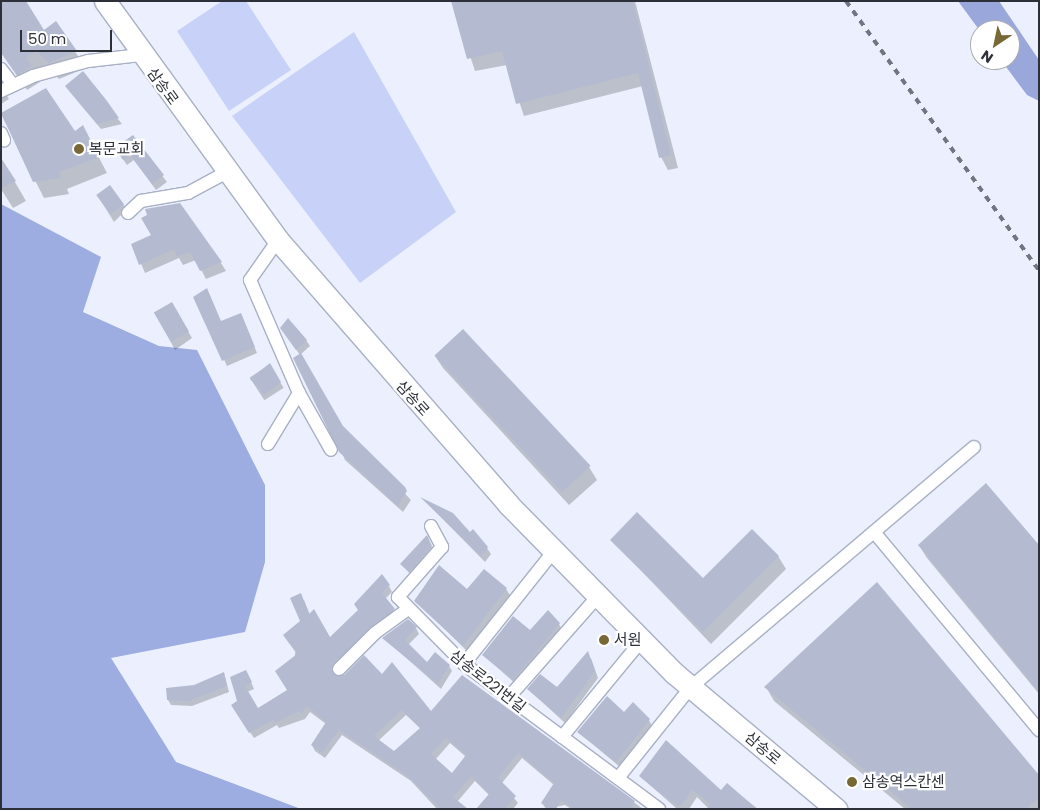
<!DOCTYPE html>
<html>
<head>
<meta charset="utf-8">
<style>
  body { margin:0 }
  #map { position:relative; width:1040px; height:810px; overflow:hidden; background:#ecf0fe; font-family:Poppins,"Noto Sans KR",sans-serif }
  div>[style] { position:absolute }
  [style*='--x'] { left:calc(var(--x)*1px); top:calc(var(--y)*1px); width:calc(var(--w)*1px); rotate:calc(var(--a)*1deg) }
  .green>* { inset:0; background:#c8d2f8 }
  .forest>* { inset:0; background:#9dace1 }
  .water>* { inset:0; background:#99a7db }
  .shadow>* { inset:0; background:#0003; transform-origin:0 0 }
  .building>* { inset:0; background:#b4bbd0; transform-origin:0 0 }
  .roads { filter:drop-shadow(1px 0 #a9b0c5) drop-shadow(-1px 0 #a9b0c5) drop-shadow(0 1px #a9b0c5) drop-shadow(0 -1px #a9b0c5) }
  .minor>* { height:12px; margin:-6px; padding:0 6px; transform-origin:6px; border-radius:6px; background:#fff }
  .primary>* { height:21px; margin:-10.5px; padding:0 10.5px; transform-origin:10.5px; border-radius:10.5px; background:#fff }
  .rail>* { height:4px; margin-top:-2px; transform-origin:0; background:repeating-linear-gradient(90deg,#72747f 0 6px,transparent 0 12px) }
  .dots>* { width:14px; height:14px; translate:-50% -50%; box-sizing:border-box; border:2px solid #fff; border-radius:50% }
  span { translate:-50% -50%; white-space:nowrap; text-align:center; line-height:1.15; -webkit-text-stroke:4.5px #fff; paint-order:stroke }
  .street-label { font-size:15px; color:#2e3039 }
  .poi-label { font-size:15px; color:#2e3039 }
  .left { translate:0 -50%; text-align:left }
  .frame { position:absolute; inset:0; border:2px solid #2e3039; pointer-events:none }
  .north { position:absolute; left:970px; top:20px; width:50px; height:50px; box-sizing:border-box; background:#fff; border:1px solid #abacb0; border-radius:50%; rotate:214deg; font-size:14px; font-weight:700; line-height:20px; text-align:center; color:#2e3039 }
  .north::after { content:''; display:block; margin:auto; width:18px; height:22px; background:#786836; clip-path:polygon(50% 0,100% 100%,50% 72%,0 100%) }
  .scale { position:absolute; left:20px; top:30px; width:92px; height:22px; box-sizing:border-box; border:2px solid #2e3039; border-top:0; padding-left:6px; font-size:15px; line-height:18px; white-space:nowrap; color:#2e3039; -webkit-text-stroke:4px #fff; paint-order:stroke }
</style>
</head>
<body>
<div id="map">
  <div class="green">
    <div style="clip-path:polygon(222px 1px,246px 1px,291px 70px,229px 111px,177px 31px)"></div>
    <div style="clip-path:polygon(354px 32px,456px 212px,360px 283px,232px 116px)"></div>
  </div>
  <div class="forest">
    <div style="clip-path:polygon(1px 204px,101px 257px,83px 312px,159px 346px,197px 350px,265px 485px,265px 562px,245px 632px,111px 658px,176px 762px,301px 809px,1px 809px)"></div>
  </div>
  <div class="water">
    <div style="clip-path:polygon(958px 1px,999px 1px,1039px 60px,1039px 101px,1027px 95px,1001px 60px,1010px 60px,1010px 30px,980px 31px)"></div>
  </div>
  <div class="shadow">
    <div style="clip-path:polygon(1px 1px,44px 32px,56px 23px,86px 68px,59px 79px,46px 66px,35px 74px,40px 82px,27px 90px,1px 53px)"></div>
    <div style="clip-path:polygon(452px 1px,635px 1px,678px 168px,668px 170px,661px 157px,643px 86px,524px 116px,507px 65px,475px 71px)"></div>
    <div style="clip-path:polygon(83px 73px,118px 119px,122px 124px,101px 129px,70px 92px,67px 86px)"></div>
    <div style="clip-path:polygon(1px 86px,9px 99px,1px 104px)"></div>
    <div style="clip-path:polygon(46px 89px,75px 132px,83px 127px,107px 173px,67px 189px,69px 194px,44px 198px,1px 114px)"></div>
    <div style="clip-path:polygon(133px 137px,167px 182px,156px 190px,134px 160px,127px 165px,120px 155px)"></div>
    <div style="clip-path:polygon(1px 158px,26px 201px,13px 208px,1px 189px)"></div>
    <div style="clip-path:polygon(98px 196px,123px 204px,126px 210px,114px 222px)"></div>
    <div style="clip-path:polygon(179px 204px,221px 263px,226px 271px,206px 279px,196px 260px,183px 265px,179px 258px,145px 273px,133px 245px,152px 235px)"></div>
    <div style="clip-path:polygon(195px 297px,221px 322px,241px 314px,257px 353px,227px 366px)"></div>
    <div style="clip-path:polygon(172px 304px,192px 338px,175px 350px,156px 313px)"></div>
    <div style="clip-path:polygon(463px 330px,589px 467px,597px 480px,569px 505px,443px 368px,435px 356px)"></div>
    <div style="clip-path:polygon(285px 334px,306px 340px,310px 346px,300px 355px,342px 427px,411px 500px,403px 512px,345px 460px,300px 355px)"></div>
    <div style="left:269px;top:365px;width:27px;height:23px;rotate:57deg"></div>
    <div style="clip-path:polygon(424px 500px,487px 548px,491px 554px,485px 562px)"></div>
    <div style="clip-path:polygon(426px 537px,435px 553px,413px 577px,401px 564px)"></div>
    <div style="clip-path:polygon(612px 540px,703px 580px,778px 556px,786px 569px,711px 644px)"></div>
    <div style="clip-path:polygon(919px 545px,1039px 547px,1039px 694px,927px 558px)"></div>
    <div style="clip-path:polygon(evenodd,389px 586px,392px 592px,385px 599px,397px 615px,336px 670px,336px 676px,382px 676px,431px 713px,462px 676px,643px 809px,571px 809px,565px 805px,546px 809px,542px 803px,554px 785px,522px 758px,502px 783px,518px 803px,513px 809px,477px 809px,489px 795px,475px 781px,457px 802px,466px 809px,437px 809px,411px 781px,342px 735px,325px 758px,315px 751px,312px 745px,326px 724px,310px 712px,305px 719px,279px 728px,277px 725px,254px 738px,236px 711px,238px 702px,249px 677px,254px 689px,247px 692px,257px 709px,289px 691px,304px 600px,310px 615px,330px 639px,389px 586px,406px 715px,421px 729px,394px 753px,378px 741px,406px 715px,389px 586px,450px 743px,466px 757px,452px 775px,435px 760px,450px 743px)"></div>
    <div style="clip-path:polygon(506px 589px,510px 595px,467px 651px,416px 601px)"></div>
    <div style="clip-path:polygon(559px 624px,562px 630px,517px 685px,483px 655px,530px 631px)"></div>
    <div style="clip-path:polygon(416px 628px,419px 634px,408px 645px,427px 664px,449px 666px,452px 671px,441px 689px,384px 638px)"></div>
    <div style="clip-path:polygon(591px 658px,598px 678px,565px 723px,528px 689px,557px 688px)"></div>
    <div style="clip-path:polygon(224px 673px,229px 692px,192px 706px,171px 705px,168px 700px)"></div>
    <div style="clip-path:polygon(766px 687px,1039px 777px,1039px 809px,905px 809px,774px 701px)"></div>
    <div style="clip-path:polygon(649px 720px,652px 726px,620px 767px,578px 732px)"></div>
    <div style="clip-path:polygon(640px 776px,722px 792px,727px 785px,758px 809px,709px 809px,697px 797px,689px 809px,677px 809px)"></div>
  </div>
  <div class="building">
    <div style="clip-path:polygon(1px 1px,26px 1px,44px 30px,56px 21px,77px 51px,49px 63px,36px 51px,26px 58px,32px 66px,17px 75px,1px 52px)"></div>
    <div style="clip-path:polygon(451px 1px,633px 1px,671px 155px,659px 158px,638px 73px,516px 104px,502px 51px,467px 59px)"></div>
    <div style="clip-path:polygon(83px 71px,107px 101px,119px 118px,97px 124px,65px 86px)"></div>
    <div style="clip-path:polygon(46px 88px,75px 131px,83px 125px,99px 157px,59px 172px,61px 178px,33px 182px,1px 113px)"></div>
    <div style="clip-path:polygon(133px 135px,164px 175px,152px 184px,130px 155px,123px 160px,115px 148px)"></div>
    <div style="clip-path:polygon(1px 158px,16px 181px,1px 189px)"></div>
    <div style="left:110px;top:185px;width:24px;height:17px;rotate:54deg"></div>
    <div style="clip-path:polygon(180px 203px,222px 262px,200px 271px,190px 252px,177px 257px,174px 249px,139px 265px,131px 244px,151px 235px,141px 218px,147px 215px,145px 209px)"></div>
    <div style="clip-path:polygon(207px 288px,221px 321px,241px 313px,255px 347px,222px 361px,193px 297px)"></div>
    <div style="left:172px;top:302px;width:34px;height:21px;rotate:60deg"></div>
    <div style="clip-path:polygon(288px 318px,307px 340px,296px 350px,280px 328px)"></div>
    <div style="left:463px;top:329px;width:187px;height:39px;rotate:47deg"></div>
    <div style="clip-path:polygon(301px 353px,343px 426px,405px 487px,407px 491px,398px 506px,339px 452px,293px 358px)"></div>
    <div style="clip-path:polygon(270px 363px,281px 382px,264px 395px,250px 379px)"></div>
    <div style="clip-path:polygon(986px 483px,1039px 545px,1039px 692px,918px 545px)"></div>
    <div style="clip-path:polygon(420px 497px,453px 513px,470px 532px,473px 529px,488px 547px,481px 556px)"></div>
    <div style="clip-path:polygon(637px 512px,703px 578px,752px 529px,779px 556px,703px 632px,610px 540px)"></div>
    <div style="clip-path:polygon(427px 535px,432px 546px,409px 572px,400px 564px)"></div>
    <div style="clip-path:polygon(439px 565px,467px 589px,484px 569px,507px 588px,463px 646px,414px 601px)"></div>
    <div style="clip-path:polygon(evenodd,382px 574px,390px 585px,382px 593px,395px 609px,333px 663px,334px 675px,344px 675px,364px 655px,382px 674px,392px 662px,431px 711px,462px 675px,635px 801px,630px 809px,574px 809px,561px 800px,556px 809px,549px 809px,541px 803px,554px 783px,518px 753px,498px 778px,516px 796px,505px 809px,476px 809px,489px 794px,471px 776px,453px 797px,468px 809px,441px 809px,406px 775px,339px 730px,322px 753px,311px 745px,326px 722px,307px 706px,301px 714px,299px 711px,275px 723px,273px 720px,249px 733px,231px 705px,237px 701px,230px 677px,246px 670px,252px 682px,245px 686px,258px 708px,287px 690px,275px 671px,297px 654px,283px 635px,300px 621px,290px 598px,301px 593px,309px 614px,314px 609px,330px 637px,358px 610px,354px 604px,382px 574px,402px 710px,420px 728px,394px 751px,374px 736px,402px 710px,382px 574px,446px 738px,466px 755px,452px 773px,431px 754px,446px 738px)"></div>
    <div style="clip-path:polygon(877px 582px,1039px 775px,1039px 798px,1026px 809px,912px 809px,764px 687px)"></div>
    <div style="clip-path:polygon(548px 610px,560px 623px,513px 680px,482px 655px,513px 616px,530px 630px)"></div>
    <div style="clip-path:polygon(408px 619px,417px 627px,405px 640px,427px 662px,435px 652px,450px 665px,438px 684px,382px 638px)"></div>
    <div style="clip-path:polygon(588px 651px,595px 671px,561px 718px,527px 689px,540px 674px,557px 687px)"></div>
    <div style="clip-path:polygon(224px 672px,227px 686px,189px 701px,167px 700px,166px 688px,194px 685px)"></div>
    <div style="clip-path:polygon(607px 696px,624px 712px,633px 702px,650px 719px,616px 762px,577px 732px)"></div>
    <div style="clip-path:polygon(666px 740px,721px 790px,727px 783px,757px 809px,707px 809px,711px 804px,692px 790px,680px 807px,657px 791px,639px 776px)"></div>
  </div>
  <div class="roads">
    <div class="minor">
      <div style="--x:1;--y:69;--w:20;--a:53"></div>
      <div style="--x:1;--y:91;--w:35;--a:-25"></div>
      <div style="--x:33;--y:76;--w:57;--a:-15.3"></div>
      <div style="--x:88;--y:61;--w:53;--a:-6.5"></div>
      <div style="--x:1;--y:133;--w:8;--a:67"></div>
      <div style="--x:128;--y:213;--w:18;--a:-43"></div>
      <div style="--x:141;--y:201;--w:48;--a:-9.7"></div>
      <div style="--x:188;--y:193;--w:44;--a:-28.3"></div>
      <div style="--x:278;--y:240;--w:49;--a:125"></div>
      <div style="--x:250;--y:280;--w:123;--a:66.6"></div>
      <div style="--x:299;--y:393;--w:65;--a:60.7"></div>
      <div style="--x:268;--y:444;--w:60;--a:-58.7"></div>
      <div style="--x:431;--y:526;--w:24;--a:62"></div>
      <div style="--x:442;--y:547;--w:67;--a:131.3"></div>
      <div style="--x:398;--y:597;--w:94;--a:45.4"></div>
      <div style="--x:464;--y:664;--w:243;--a:36.6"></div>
      <div style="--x:874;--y:532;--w:258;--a:50.2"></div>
      <div style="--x:464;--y:664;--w:144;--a:-51.5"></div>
      <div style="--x:339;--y:669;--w:51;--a:-45"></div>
      <div style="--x:375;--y:633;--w:41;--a:-36"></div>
      <div style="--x:509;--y:697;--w:135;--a:-48.6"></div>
      <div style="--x:562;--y:737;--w:126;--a:-50.5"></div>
      <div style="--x:618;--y:778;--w:117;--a:-51.3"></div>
      <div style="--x:691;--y:687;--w:371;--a:-40.3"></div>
    </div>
    <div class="primary">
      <div style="--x:105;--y:1;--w:295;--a:54.1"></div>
      <div style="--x:278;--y:240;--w:350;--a:48.9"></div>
      <div style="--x:508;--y:504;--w:237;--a:45.5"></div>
      <div style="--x:674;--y:673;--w:212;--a:40"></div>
    </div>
  </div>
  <div class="rail">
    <div style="--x:846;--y:1;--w:332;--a:54.4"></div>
  </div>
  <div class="dots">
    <div style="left:79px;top:149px;background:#786836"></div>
    <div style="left:604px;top:640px;background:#786836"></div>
    <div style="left:852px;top:782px;background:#786836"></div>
  </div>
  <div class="street-label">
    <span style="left:163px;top:86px;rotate:54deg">삼송로</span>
    <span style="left:413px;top:398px;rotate:48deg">삼송로</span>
    <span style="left:488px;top:681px;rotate:38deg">삼송로221번길</span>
    <span style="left:763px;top:748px;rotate:40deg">삼송로</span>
  </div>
  <div class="poi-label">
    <span class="left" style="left:89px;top:149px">복문교회</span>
    <span class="left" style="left:614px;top:640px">서원</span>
    <span class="left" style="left:862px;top:782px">삼송역스칸센</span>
  </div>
  <div class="frame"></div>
  <div class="north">N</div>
  <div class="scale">50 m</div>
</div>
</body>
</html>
